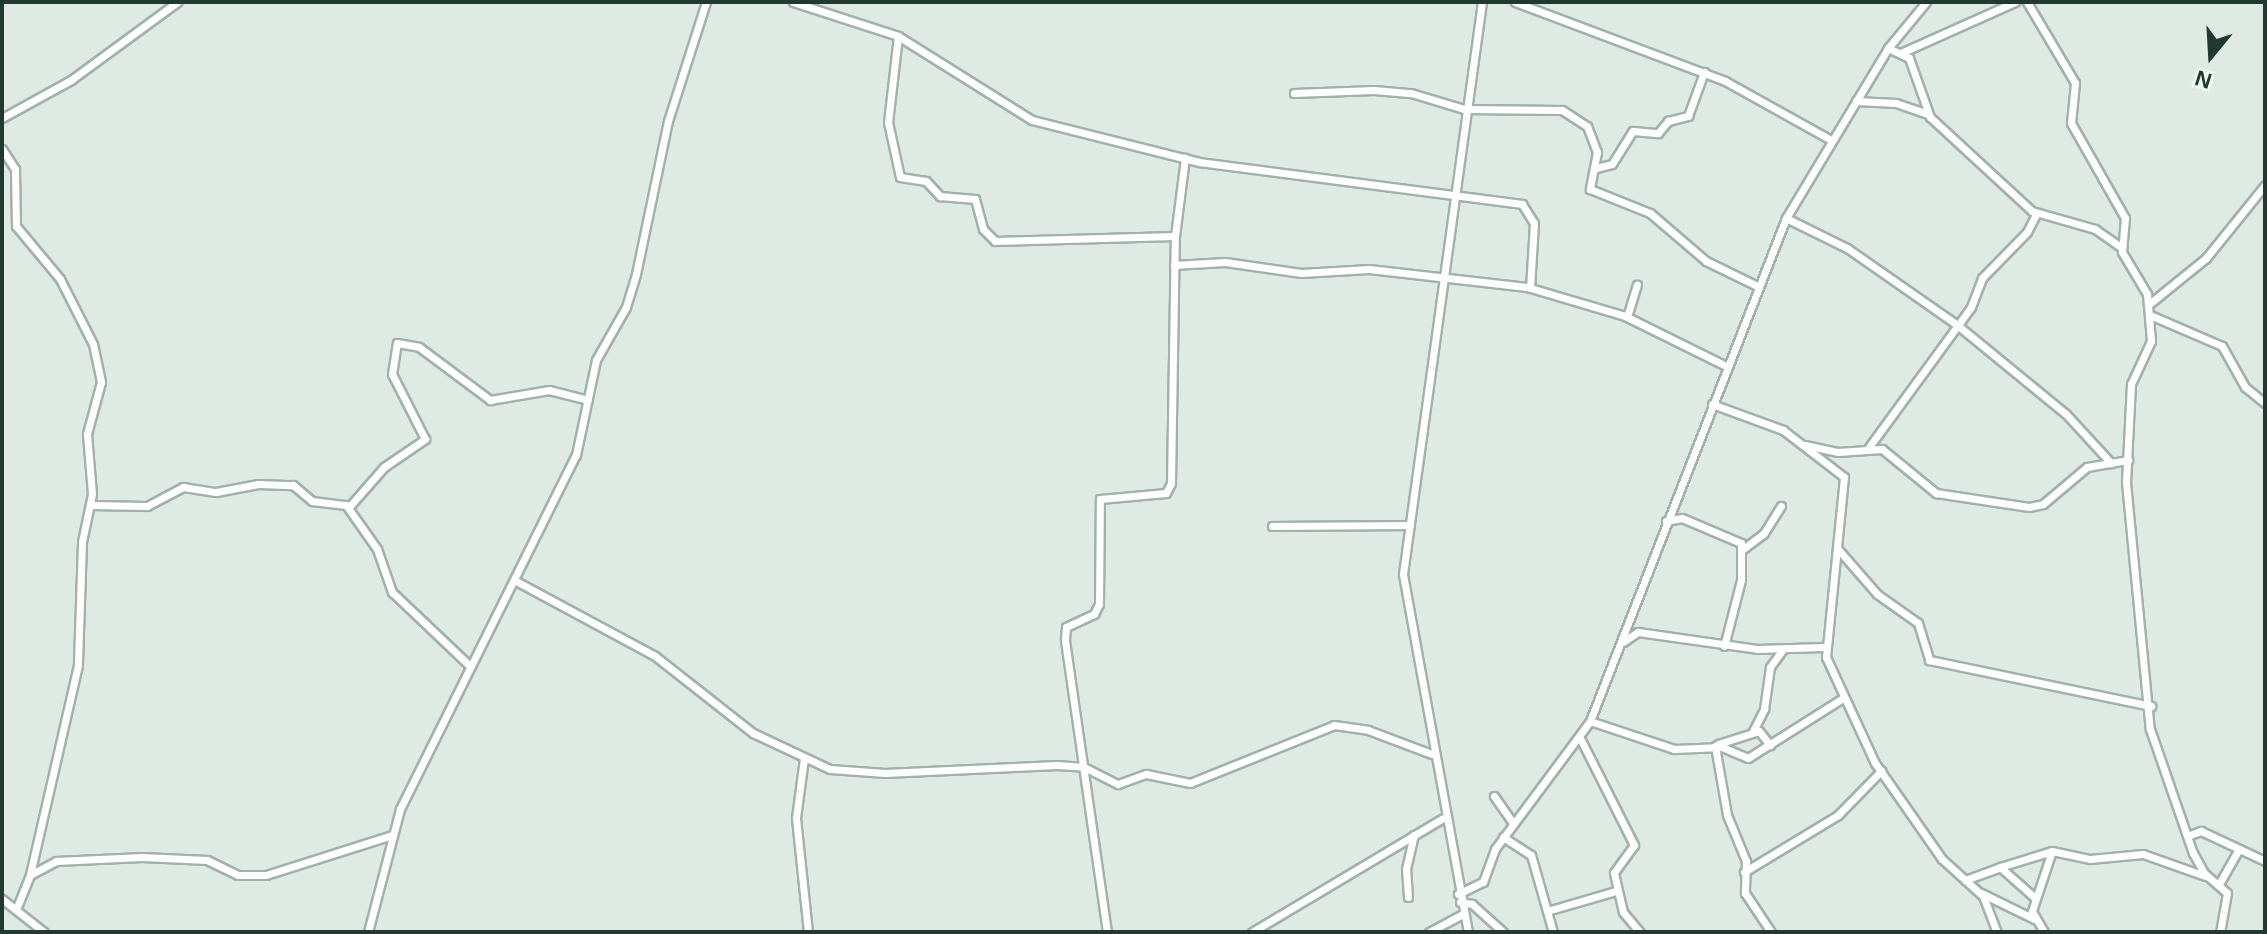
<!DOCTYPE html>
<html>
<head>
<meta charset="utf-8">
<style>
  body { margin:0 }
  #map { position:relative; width:2267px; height:934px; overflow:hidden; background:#dfeae4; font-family:Arial,sans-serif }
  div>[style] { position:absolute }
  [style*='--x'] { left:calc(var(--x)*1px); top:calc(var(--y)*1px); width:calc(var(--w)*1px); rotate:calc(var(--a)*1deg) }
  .roads { filter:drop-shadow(2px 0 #a2b1ab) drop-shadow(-2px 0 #a2b1ab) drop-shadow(0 2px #a2b1ab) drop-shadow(0 -2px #a2b1ab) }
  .minor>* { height:7px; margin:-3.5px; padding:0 3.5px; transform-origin:3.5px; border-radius:3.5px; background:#fff }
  span { translate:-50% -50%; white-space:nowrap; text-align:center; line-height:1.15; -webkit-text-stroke:6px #eff7f3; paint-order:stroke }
  .frame { position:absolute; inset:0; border:4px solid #213931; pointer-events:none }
  .north { position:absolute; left:2171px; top:16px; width:80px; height:80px; -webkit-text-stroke:6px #eff7f3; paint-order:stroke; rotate:198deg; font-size:22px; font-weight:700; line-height:32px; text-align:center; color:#213931 }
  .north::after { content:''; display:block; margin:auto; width:28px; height:36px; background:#213931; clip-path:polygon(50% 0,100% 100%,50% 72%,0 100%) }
</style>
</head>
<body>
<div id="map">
  <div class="roads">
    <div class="minor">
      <div style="--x:793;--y:2;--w:110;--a:17.9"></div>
      <div style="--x:898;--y:36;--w:158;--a:32.1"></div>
      <div style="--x:1032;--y:120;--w:172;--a:14.1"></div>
      <div style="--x:1199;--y:162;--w:326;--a:7.4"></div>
      <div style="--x:1522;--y:204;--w:22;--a:58"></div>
      <div style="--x:1534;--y:223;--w:65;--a:93.5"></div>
      <div style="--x:1515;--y:2;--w:224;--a:20.6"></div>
      <div style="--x:1725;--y:81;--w:121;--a:29.1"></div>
      <div style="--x:2027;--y:2;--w:94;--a:59.3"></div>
      <div style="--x:2075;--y:83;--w:40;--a:95.7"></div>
      <div style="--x:2071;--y:123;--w:109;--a:60.4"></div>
      <div style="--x:2125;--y:218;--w:34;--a:95"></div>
      <div style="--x:2122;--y:252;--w:49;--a:59.2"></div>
      <div style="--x:2147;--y:294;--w:47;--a:85.1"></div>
      <div style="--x:2151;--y:341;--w:47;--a:114.9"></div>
      <div style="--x:2131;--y:384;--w:98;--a:92.9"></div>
      <div style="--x:2126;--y:482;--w:248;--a:84.5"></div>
      <div style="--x:2150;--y:729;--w:131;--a:70.9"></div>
      <div style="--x:2193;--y:853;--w:23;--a:61"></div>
      <div style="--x:2204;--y:873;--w:30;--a:41"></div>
      <div style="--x:2227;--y:893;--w:40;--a:100"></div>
      <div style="--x:898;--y:36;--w:87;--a:96.6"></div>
      <div style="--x:888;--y:122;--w:56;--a:77.7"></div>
      <div style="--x:900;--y:177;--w:26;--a:9"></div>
      <div style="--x:926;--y:181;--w:21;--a:47"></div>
      <div style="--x:940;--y:196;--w:35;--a:5"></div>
      <div style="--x:975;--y:199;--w:31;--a:75"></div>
      <div style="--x:983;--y:229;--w:17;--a:45"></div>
      <div style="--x:995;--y:241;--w:180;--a:-1.6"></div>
      <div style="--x:1888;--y:48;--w:23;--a:25"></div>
      <div style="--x:1909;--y:58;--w:63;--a:70.4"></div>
      <div style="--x:1930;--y:117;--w:139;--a:42.7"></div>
      <div style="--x:2032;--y:211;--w:66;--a:15.9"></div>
      <div style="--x:2095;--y:229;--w:32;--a:35"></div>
      <div style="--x:1903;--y:52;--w:123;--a:-24.1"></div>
      <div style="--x:1294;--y:93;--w:80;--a:-2.1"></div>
      <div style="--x:1374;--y:90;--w:37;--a:5"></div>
      <div style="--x:1411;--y:93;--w:55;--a:16.8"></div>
      <div style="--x:1464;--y:109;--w:98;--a:0.6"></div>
      <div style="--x:1562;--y:110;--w:30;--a:33"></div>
      <div style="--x:1587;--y:126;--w:28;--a:69"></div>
      <div style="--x:1597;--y:152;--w:38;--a:101"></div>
      <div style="--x:1590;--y:189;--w:65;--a:21.8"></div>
      <div style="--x:1650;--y:213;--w:74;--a:40.6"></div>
      <div style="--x:1706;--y:261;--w:59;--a:26.1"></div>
      <div style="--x:1856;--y:101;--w:40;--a:2.9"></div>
      <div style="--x:1896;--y:103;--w:34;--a:19"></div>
      <div style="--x:2;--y:118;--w:79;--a:-28.8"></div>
      <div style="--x:71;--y:80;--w:132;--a:-36.3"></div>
      <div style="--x:2;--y:149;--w:24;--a:57"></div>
      <div style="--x:15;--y:169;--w:57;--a:89"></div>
      <div style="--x:16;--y:226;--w:69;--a:50.3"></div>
      <div style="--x:60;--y:279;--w:73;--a:63.1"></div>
      <div style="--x:93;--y:344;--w:39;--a:78"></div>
      <div style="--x:101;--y:382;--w:54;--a:105.1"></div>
      <div style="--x:87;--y:434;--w:60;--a:85.2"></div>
      <div style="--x:92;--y:494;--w:49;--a:101.8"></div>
      <div style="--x:82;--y:542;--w:123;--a:91.9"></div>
      <div style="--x:78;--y:665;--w:215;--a:102.9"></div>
      <div style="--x:30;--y:875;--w:37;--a:112"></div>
      <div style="--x:1596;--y:168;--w:16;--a:-14"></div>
      <div style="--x:1612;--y:164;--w:39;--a:-58"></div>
      <div style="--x:1633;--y:131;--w:25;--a:5"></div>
      <div style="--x:1658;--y:133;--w:16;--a:-50"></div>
      <div style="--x:1668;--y:121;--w:21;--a:-14"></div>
      <div style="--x:1688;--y:116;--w:47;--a:-70"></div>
      <div style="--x:1786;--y:218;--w:68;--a:26.2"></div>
      <div style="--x:1847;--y:248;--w:133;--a:34.9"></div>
      <div style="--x:1956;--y:324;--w:142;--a:39.3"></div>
      <div style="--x:2066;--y:414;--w:67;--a:47.4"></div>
      <div style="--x:1174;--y:265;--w:51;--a:-3.4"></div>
      <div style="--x:1225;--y:262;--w:77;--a:8.2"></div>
      <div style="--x:1301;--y:273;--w:68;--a:-3.4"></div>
      <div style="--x:1369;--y:269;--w:159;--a:6.5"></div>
      <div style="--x:1527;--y:287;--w:102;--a:16.5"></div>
      <div style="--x:1625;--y:316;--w:113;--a:26.3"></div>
      <div style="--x:2148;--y:305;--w:75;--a:-39"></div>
      <div style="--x:2206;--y:258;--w:94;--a:-51.1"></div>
      <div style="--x:2150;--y:315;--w:78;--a:23.3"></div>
      <div style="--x:2222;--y:346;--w:47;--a:60.7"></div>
      <div style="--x:2245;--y:387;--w:26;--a:39"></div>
      <div style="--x:1627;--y:317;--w:34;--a:-73"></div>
      <div style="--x:1712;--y:404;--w:76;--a:20.1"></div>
      <div style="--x:1783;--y:430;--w:77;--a:37.6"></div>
      <div style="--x:1844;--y:477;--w:181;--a:95.7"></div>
      <div style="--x:1826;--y:657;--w:117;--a:65.2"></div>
      <div style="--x:1875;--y:763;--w:117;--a:55.1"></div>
      <div style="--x:1942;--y:859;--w:55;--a:42.1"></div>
      <div style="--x:1983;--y:896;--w:39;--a:69"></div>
      <div style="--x:1805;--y:445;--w:34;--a:12"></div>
      <div style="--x:1838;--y:452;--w:44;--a:-3.9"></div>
      <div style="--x:1882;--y:449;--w:70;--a:39.2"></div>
      <div style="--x:1936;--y:493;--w:94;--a:8.6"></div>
      <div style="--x:2029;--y:507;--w:14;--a:-12"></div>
      <div style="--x:2043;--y:504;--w:57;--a:-40.1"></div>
      <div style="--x:2087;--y:467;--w:42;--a:-9.7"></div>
      <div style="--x:1869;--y:447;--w:173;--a:-53.9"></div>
      <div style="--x:1971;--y:307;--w:31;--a:-69"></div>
      <div style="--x:1982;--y:278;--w:64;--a:-45.6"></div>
      <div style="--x:2027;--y:232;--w:20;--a:-63"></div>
      <div style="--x:90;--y:505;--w:57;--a:1"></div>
      <div style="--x:147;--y:506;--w:41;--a:-27.8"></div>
      <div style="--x:183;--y:487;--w:33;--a:9"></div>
      <div style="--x:216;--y:492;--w:43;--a:-10.8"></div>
      <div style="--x:258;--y:484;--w:35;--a:2"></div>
      <div style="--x:293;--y:485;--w:25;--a:40"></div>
      <div style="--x:312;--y:501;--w:34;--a:7"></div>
      <div style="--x:346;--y:505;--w:54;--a:54.8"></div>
      <div style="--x:377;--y:549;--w:46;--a:70.8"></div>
      <div style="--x:392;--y:592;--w:108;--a:43.5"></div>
      <div style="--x:349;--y:507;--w:53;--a:-48.8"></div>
      <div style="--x:384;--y:467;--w:50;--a:-34.3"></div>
      <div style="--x:425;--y:439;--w:73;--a:-116.9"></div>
      <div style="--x:392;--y:374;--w:31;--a:-81"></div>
      <div style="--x:397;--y:343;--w:22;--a:10"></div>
      <div style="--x:419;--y:347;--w:89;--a:36.7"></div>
      <div style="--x:490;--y:400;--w:60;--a:-9.6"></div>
      <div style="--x:549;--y:390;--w:40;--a:14.4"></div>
      <div style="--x:1666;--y:521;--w:16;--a:-11"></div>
      <div style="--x:1682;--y:518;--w:64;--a:23"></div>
      <div style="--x:1741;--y:543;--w:37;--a:90"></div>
      <div style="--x:1741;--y:580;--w:68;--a:104.4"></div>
      <div style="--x:1272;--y:526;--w:138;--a:-0.4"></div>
      <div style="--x:1837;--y:548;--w:61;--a:49"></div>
      <div style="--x:1877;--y:594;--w:50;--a:35.3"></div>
      <div style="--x:1918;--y:623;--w:39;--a:73"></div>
      <div style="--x:1929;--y:660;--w:227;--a:11.7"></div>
      <div style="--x:1743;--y:549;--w:26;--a:-37"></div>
      <div style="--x:1764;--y:533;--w:32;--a:-58"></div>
      <div style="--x:514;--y:580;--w:160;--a:28.3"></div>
      <div style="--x:655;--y:656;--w:125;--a:38.2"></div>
      <div style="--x:753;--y:733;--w:85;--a:25.1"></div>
      <div style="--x:830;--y:769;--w:55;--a:4.2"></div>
      <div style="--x:885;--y:773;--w:172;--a:-2.7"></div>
      <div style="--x:1057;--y:765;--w:27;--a:4"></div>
      <div style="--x:1084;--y:767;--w:38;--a:27"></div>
      <div style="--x:1118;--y:784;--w:30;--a:-20"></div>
      <div style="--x:1146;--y:774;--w:45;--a:11.6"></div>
      <div style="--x:1190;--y:783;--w:155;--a:-21.9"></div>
      <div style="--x:1334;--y:725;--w:34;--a:8"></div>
      <div style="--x:1368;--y:730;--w:68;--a:20.6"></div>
      <div style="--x:1623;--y:642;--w:18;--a:-34"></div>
      <div style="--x:1638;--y:632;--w:120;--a:8.1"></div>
      <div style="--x:1757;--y:649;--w:67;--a:-1.7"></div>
      <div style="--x:1590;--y:721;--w:89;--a:18.4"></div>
      <div style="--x:1674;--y:749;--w:48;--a:-2.4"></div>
      <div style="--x:1722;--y:747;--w:28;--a:23"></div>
      <div style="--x:1748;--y:758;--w:112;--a:-32.3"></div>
      <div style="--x:1753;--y:731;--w:25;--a:-63"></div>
      <div style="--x:1764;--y:709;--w:42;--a:-81.9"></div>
      <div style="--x:1770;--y:667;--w:22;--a:-54"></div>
      <div style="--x:1580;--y:738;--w:120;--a:63.2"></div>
      <div style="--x:1634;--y:845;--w:34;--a:126"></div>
      <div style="--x:1614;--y:873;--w:40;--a:77"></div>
      <div style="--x:1623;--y:912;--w:26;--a:50"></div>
      <div style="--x:1718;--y:744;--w:43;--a:-17.6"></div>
      <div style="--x:1759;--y:731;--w:18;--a:52"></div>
      <div style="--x:1715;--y:746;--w:70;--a:80.1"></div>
      <div style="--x:1727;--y:815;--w:50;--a:67.6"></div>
      <div style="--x:1746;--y:861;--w:32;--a:92"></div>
      <div style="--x:1745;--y:893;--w:47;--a:56.3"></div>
      <div style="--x:804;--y:758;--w:61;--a:97.6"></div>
      <div style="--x:796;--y:818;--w:115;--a:84"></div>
      <div style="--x:1494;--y:796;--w:33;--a:55"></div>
      <div style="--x:2187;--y:836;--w:15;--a:-20"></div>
      <div style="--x:2201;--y:831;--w:71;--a:25.1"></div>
      <div style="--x:1503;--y:837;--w:33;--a:33"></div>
      <div style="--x:1531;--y:855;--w:80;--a:74.1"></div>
      <div style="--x:2000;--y:867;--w:54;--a:-17.1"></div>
      <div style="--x:2052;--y:851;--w:39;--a:12"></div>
      <div style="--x:2090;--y:859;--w:53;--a:-5.4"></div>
      <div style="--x:2143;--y:854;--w:66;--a:19.5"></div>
      <div style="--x:1744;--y:872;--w:110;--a:-31.2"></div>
      <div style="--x:1838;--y:815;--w:62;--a:-45.7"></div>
      <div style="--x:30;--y:875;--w:30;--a:-28"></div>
      <div style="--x:56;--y:861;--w:86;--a:-2.7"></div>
      <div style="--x:142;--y:857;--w:65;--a:2.6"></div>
      <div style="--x:207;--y:860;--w:34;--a:26"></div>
      <div style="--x:238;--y:875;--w:28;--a:0"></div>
      <div style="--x:266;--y:875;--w:132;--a:-17.6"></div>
      <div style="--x:1965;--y:880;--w:37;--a:-20"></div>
      <div style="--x:2000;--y:867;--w:47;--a:41.5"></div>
      <div style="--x:2219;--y:884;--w:40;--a:-60.3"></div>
      <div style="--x:1981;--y:893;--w:59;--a:26.1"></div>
      <div style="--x:1458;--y:894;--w:28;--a:-26"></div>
      <div style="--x:1483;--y:882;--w:35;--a:-70"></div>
      <div style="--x:1495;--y:849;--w:159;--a:-53.4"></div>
      <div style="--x:1590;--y:721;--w:540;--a:-68.71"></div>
      <div style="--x:1786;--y:218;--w:198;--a:-59"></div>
      <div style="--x:1888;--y:48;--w:60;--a:-50.4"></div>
      <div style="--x:1408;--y:897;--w:28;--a:-94"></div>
      <div style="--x:1406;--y:869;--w:35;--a:-77"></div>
      <div style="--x:2;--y:899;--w:53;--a:38.2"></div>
      <div style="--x:1460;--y:902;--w:12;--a:9"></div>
      <div style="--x:1472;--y:904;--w:42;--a:42.1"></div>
      <div style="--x:1547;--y:911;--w:72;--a:-16.2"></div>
      <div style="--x:368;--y:932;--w:127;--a:-75.4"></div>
      <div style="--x:400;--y:809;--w:395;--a:-63.6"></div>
      <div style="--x:576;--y:455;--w:97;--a:-78.1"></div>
      <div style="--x:596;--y:360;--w:61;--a:-60.5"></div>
      <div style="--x:626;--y:307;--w:34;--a:-73"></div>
      <div style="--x:636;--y:274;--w:156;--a:-78.2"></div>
      <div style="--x:668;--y:121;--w:125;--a:-72.3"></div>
      <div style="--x:1107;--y:932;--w:296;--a:-98.2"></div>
      <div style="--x:1065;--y:639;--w:12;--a:-85"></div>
      <div style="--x:1066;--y:627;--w:31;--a:-25"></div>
      <div style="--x:1094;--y:614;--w:11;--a:-63"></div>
      <div style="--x:1099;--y:604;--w:105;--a:-89.5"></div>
      <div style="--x:1100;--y:499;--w:66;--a:-5.2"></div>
      <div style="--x:1166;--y:493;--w:11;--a:-63"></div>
      <div style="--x:1171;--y:483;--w:247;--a:-89.1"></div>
      <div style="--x:1175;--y:236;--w:79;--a:-82.7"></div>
      <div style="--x:1252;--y:932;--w:222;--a:-30.8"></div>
      <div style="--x:1429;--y:932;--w:38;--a:-28"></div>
      <div style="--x:1468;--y:932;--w:364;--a:-100.3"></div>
      <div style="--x:1403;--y:574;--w:577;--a:-82.14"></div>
      <div style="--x:2044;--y:932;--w:24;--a:-120"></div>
      <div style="--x:2032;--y:911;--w:63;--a:-71.6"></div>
    </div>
  </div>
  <div class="frame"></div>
  <div class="north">N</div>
</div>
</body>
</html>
